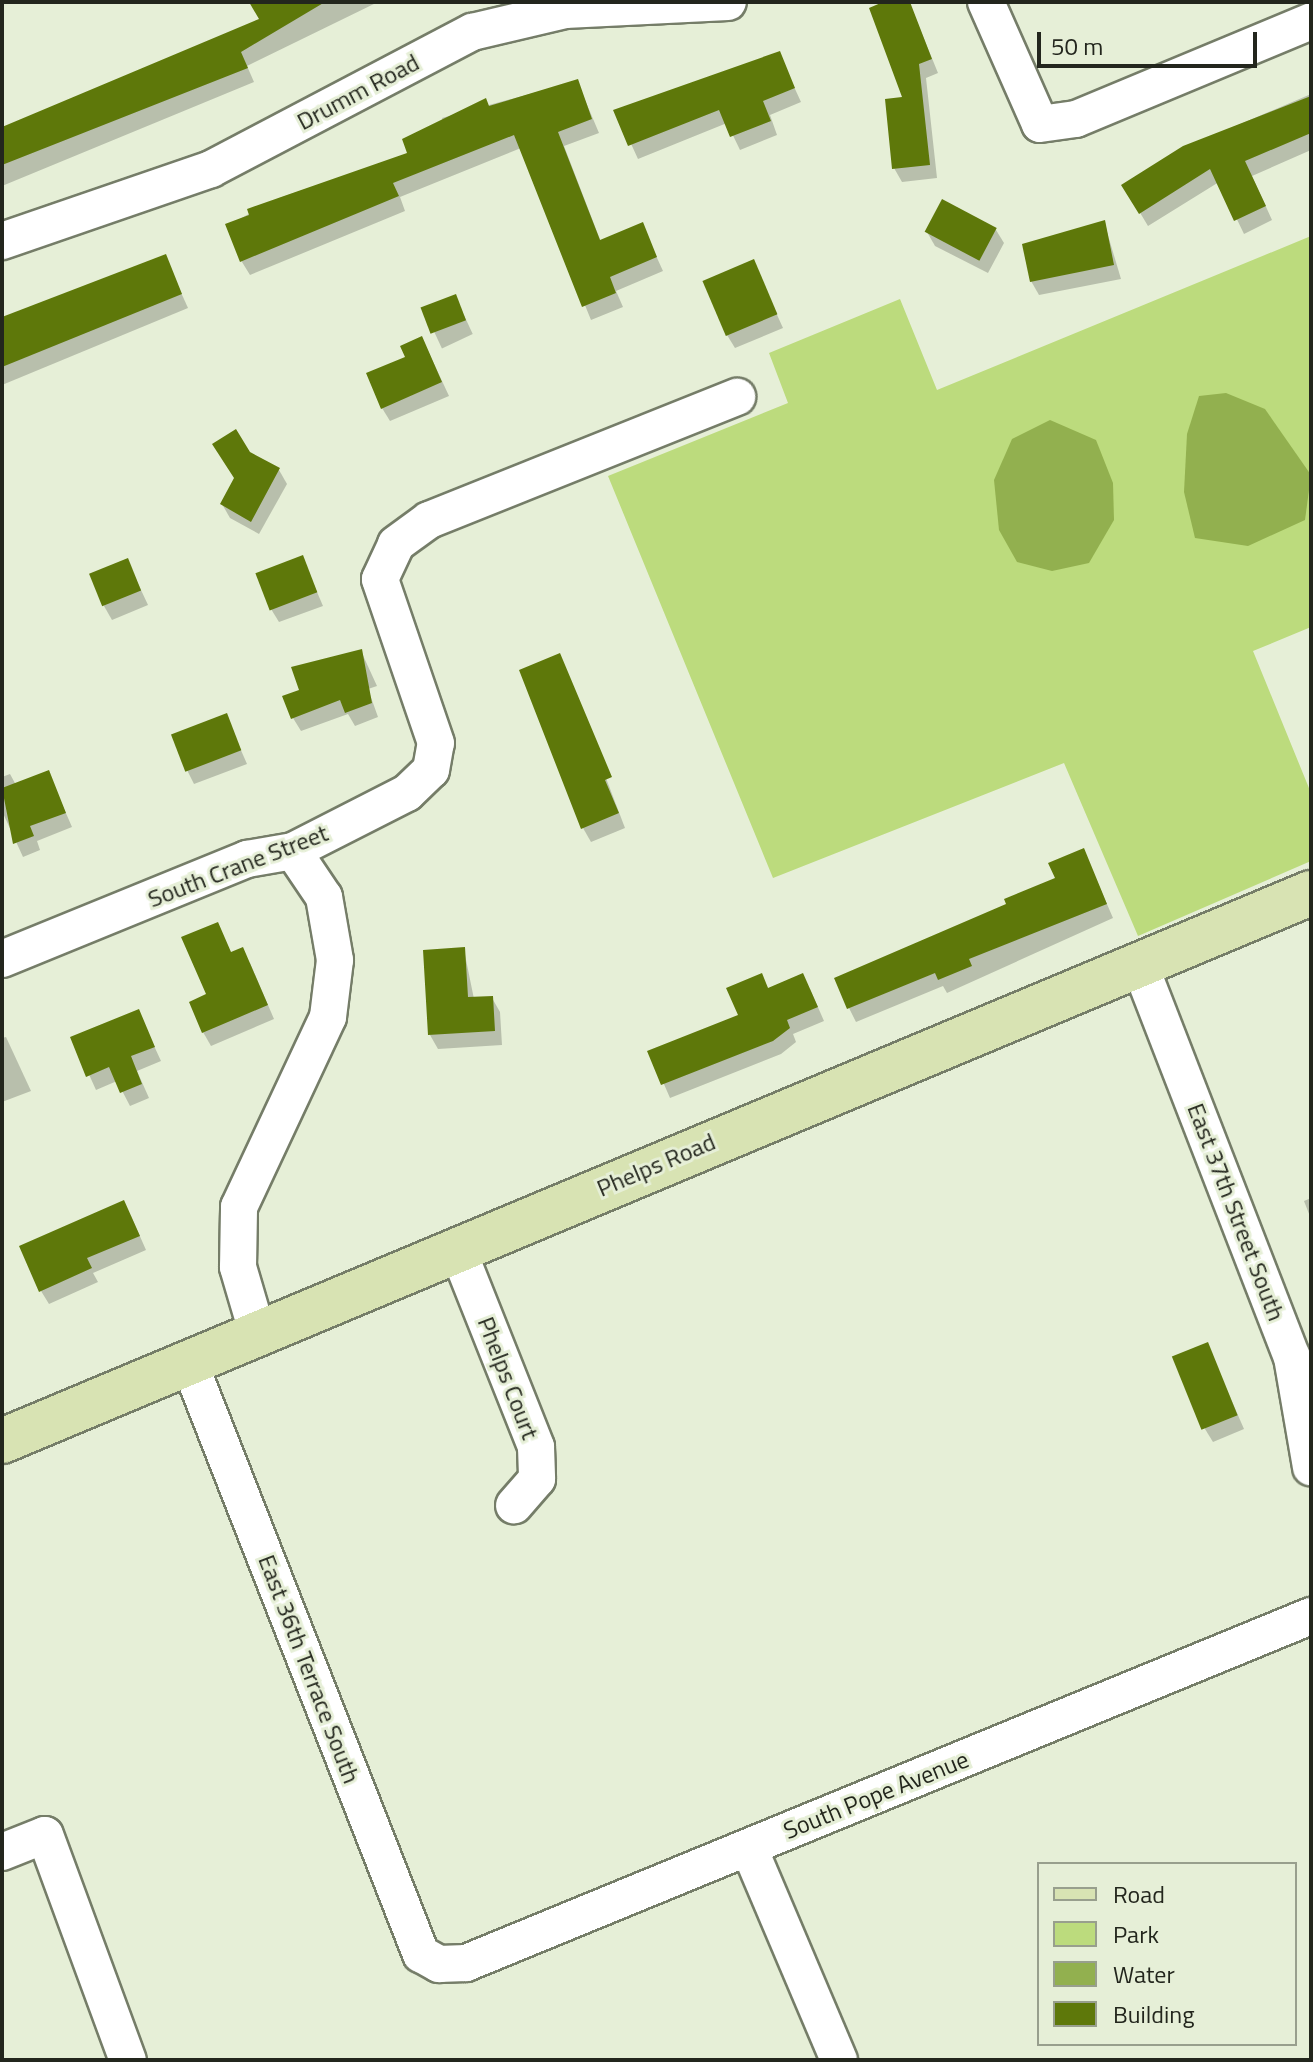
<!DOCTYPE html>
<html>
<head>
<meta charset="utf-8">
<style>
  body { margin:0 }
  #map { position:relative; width:1313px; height:2062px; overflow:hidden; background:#e6efd7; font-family:"Titillium Web",sans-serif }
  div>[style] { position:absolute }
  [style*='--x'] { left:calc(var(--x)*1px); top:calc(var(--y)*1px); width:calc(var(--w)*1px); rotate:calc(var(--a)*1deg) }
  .green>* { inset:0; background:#bcdb7d }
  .water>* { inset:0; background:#92b04f }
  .shadow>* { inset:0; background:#0003; transform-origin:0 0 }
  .building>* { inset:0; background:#5e780a; transform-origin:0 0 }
  .roads { filter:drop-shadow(2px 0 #757d68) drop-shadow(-2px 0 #757d68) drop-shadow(0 2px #757d68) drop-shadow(0 -2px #757d68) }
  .street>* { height:36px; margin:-18px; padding:0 18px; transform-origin:18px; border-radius:18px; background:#fff }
  .secondary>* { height:44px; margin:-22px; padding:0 22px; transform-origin:22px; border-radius:22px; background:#d8e3b3 }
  span { translate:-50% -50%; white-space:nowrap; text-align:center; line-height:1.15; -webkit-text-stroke:6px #e6efd7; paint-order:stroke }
  .street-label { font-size:24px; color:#23261d }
  .frame { position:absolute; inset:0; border:4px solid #23261d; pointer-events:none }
  .legend { position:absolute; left:1037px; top:1862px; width:260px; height:184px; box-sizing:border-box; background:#e6efd7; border:2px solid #989f8d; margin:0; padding:10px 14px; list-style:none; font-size:24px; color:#23261d }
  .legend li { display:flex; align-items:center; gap:16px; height:40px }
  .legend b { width:40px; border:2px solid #989f8d }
  .scale { position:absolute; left:1037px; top:32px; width:220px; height:36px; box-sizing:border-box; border:4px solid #23261d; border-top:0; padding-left:10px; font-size:24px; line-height:28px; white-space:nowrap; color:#23261d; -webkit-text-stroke:6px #e6efd7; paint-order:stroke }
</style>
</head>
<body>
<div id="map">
  <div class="green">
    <div style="clip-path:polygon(1311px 236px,1311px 627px,1253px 651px,1311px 793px,1311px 861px,1138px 936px,1064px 763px,773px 878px,608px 476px,788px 403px,769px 353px,900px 299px,937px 390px)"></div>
  </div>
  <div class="water">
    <div style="clip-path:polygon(1226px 393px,1265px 409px,1311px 475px,1305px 520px,1248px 546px,1195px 538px,1184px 492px,1187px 434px,1199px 396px)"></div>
    <div style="clip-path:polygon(1050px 420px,1096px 440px,1113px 483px,1114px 520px,1089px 563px,1052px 571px,1017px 562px,999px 530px,994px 480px,1012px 439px)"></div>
  </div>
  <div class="shadow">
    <div style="clip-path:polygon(252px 2px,378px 2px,247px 66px,254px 82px,2px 186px,2px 128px,262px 20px)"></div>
    <div style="clip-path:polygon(889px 2px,909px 2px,938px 73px,926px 78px,937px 178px,902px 182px,894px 168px,905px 99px)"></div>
    <div style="clip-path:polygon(779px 54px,801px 102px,770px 115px,777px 135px,740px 150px,727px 123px,638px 159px,616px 111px)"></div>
    <div style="clip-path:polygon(577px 81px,599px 133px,564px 146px,601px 242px,642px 225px,663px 271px,616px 291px,623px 307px,591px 320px,521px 148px,400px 197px,405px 211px,250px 275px,242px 262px,228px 225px,279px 198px,410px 154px,444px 125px,442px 118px)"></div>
    <div style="clip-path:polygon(1311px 94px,1311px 150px,1252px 176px,1272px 220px,1244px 234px,1219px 182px,1148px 226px,1124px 186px,1184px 148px)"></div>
    <div style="clip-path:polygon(1104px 222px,1121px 279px,1039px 295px,1031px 281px)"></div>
    <div style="clip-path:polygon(996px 230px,1004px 243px,988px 273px,935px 246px,927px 232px)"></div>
    <div style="clip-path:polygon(165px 257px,188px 308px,2px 385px,2px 323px)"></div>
    <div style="clip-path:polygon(753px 262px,783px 328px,735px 348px,727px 335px)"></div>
    <div style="left:455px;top:296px;width:42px;height:34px;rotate:65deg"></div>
    <div style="clip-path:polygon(422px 338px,449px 396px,390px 421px,382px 408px)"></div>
    <div style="clip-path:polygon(249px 454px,279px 470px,287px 484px,259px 534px,230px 518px,222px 504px)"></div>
    <div style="clip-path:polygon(302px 557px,323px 606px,279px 622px,271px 609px)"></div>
    <div style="clip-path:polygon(127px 560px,148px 605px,112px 620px,104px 606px)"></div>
    <div style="clip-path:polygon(361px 651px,377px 686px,368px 689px,378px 717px,355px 726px,348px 714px,301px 731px,293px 718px,302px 691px)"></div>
    <div style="clip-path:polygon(559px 655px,625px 828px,591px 842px,583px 828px)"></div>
    <div style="clip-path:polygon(226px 716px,247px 764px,194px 784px,187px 770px)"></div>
    <div style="clip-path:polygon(48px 772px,72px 827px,37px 841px,40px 850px,23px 857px,2px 811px,2px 777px,10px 774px,16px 785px)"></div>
    <div style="clip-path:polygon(1084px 851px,1113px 918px,947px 993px,943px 986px,856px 1022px,849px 1008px,1057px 880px)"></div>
    <div style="clip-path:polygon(464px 950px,474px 999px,492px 998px,500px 1012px,502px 1045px,438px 1049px,430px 1035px)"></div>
    <div style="clip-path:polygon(232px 954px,250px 963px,274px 1019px,211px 1046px,203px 1032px,208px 995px)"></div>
    <div style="clip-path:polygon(761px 975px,769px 990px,810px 989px,824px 1021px,793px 1034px,796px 1042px,781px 1054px,670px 1098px,650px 1052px,740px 1016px)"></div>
    <div style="clip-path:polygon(138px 1011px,161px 1061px,137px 1071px,149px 1098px,130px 1106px,117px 1081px,96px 1090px,73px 1039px)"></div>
    <div style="clip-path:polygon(6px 1037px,31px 1091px,2px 1102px,2px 1038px)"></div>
    <div style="clip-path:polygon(1311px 1198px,1311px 1219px,1304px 1201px)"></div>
    <div style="clip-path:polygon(131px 1216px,146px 1250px,93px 1273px,98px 1282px,49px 1304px,41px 1291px)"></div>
    <div style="clip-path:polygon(1207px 1344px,1244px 1429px,1213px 1442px,1205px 1429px)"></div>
  </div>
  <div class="building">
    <div style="clip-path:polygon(249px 2px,325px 2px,241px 52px,248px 68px,2px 165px,2px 127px,259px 19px)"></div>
    <div style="clip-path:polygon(883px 2px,910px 2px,932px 59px,919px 64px,930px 165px,892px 169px,885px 99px,902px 97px,869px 8px)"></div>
    <div style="clip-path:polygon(780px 51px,795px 88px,763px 101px,771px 121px,730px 137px,719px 110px,628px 146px,613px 110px)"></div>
    <div style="clip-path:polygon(578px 79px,592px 119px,558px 132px,600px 240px,643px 222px,657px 257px,610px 277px,616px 293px,582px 307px,514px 135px,393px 183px,399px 196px,240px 262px,225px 224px,249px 215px,247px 209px,407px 153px,402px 139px,486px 98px,489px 106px)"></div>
    <div style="clip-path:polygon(1311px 96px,1311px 133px,1245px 161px,1266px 206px,1234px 221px,1210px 169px,1139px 214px,1121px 185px,1183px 146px)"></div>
    <div style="left:942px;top:199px;width:62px;height:37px;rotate:28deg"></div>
    <div style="clip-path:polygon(1105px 220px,1114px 265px,1030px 282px,1022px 244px)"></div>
    <div style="clip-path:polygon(166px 254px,182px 294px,2px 367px,2px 317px)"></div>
    <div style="left:754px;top:259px;width:60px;height:56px;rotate:67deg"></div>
    <div style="left:456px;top:294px;width:28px;height:38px;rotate:69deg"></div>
    <div style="clip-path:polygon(422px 336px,442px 382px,381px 409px,366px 373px,405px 357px,400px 346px)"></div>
    <div style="clip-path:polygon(236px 429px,250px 452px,280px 468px,251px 522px,220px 504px,234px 478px,212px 444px)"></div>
    <div style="left:303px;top:555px;width:40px;height:51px;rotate:69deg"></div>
    <div style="left:128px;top:558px;width:35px;height:42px;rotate:68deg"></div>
    <div style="clip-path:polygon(362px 649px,372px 703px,345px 713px,340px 700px,291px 719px,282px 696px,299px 690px,291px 667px)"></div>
    <div style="clip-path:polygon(560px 653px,612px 777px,605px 780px,619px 813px,581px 829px,519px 670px)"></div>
    <div style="left:227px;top:713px;width:40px;height:60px;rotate:69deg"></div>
    <div style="clip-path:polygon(49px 770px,66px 813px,30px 826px,34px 836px,13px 844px,2px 788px)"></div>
    <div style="clip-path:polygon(1084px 848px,1107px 904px,969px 959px,972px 966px,938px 980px,935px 973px,847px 1009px,834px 978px,1006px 904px,1004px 899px,1055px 878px,1048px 863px)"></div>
    <div style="clip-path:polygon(218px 922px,231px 952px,243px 947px,268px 1005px,202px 1033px,189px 1002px,206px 994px,181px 937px)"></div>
    <div style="clip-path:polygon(465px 947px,468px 997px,493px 996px,495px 1031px,428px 1035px,423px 950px)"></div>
    <div style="clip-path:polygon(762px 973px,768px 988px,803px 973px,818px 1007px,787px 1020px,790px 1028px,773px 1041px,661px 1085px,647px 1051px,738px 1015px,726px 988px)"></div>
    <div style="clip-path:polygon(139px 1009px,155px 1047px,131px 1056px,142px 1084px,120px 1093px,109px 1067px,86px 1077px,70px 1037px)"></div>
    <div style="clip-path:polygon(124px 1200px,140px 1236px,87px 1258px,92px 1268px,39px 1292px,19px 1246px)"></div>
    <div style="left:1208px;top:1342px;width:79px;height:39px;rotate:68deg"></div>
  </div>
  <div class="roads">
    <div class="street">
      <div style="--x:986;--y:2;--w:133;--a:66.1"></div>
      <div style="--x:1040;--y:124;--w:36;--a:-8"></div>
      <div style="--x:1076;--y:119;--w:255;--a:-22.6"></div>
      <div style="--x:2;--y:241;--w:221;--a:-19"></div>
      <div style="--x:211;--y:169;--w:295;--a:-27.7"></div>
      <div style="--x:472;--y:32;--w:96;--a:-13.3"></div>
      <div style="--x:565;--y:10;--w:163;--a:-2.8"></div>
      <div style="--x:2;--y:959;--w:265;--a:-22.2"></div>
      <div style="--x:247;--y:859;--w:47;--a:-9.9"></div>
      <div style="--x:293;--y:851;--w:128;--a:-27"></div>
      <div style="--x:407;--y:793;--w:33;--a:-44"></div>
      <div style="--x:431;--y:770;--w:27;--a:-80"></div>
      <div style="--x:436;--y:743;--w:173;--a:-108.9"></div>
      <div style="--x:380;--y:579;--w:38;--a:-65"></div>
      <div style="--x:396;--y:544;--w:41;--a:-36"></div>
      <div style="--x:429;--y:520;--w:332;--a:-21.8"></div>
      <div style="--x:1139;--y:963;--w:423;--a:68.8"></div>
      <div style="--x:1292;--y:1357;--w:112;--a:80.2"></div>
      <div style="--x:457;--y:1248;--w:214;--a:68.3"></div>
      <div style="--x:536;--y:1447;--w:32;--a:88"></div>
      <div style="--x:537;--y:1479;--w:35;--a:131"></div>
      <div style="--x:258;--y:1335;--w:71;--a:-106.4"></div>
      <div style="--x:238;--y:1267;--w:60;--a:-89"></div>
      <div style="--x:239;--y:1207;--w:210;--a:-64.9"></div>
      <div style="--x:328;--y:1017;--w:57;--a:-83"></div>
      <div style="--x:335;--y:960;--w:64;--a:-99.9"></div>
      <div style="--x:324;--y:897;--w:55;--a:-124"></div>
      <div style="--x:190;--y:1365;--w:633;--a:68.59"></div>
      <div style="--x:421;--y:1954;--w:21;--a:29"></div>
      <div style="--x:439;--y:1964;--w:27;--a:-2"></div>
      <div style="--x:466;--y:1963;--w:913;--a:-22.33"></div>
      <div style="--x:749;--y:1848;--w:230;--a:67"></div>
      <div style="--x:2;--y:1852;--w:46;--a:-21.6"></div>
      <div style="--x:45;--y:1835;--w:240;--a:69.8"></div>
    </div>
    <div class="secondary">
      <div style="--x:2;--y:1441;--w:1419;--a:-22.72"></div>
    </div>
  </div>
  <div class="street-label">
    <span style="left:358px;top:92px;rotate:-28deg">Drumm Road</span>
    <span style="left:238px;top:866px;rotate:-21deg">South Crane Street</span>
    <span style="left:656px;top:1165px;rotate:-23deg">Phelps Road</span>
    <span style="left:1236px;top:1212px;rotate:69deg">East 37th Street South</span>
    <span style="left:508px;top:1378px;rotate:69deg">Phelps Court</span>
    <span style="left:309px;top:1669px;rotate:69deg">East 36th Terrace South</span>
    <span style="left:876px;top:1795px;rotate:-22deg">South Pope Avenue</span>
  </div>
  <div class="frame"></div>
  <ul class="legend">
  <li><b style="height:10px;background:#d8e3b3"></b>Road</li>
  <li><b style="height:22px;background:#bcdb7d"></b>Park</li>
  <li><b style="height:22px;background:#92b04f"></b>Water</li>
  <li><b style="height:22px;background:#5e780a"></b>Building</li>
  </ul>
  <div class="scale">50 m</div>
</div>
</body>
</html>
